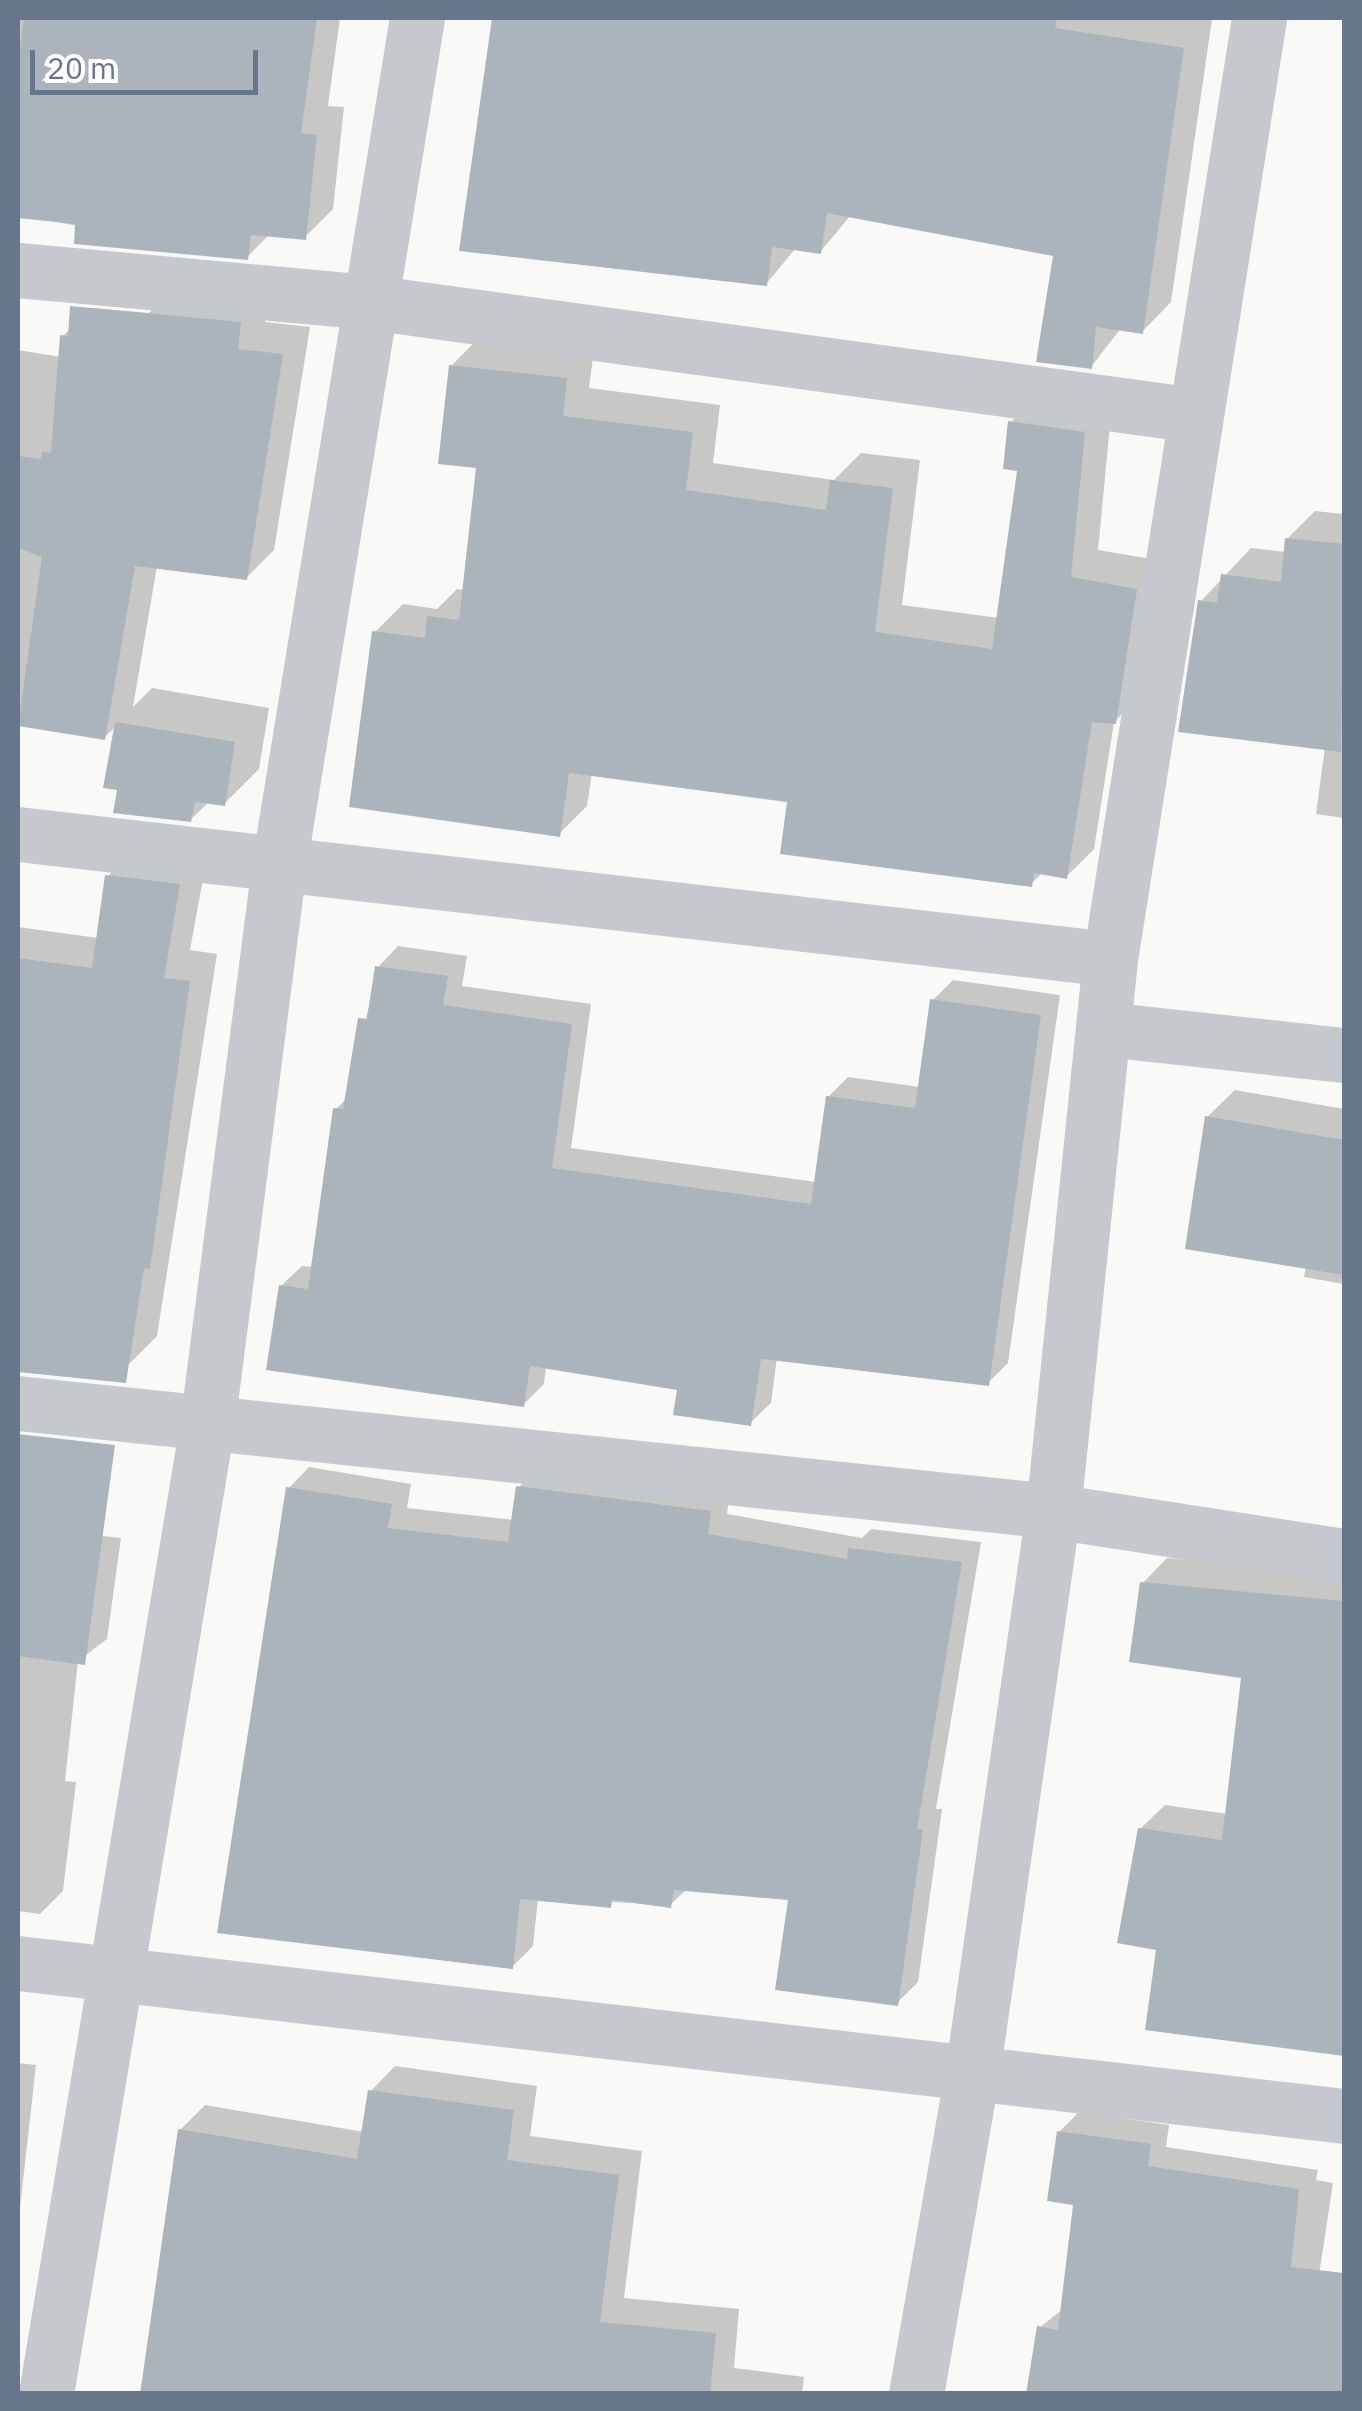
<!DOCTYPE html>
<html>
<head>
<meta charset="utf-8">
<style>
  body { margin:0 }
  #map { position:relative; width:1362px; height:2411px; overflow:hidden; background:#f9faf7; font-family:"IBM Plex Sans",sans-serif }
  div>[style] { position:absolute }
  [style*='--x'] { left:calc(var(--x)*1px); top:calc(var(--y)*1px); width:calc(var(--w)*1px); rotate:calc(var(--a)*1deg) }
  .shadow>* { inset:0; background:#0003 }
  .building>* { inset:0; background:#abb3bb }
  .street>* { height:55px; margin:-27.5px; padding:0 27.5px; transform-origin:27.5px; border-radius:27.5px; background:#c5c9ce }
  span { translate:-50% -50%; white-space:nowrap; text-align:center; line-height:1.15; -webkit-text-stroke:10px #fff; paint-order:stroke }
  .frame { position:absolute; inset:0; border:20px solid #67768a; pointer-events:none }
  .scale { position:absolute; left:30px; top:50px; width:228px; height:45px; box-sizing:border-box; border:5px solid #67768a; border-top:0; padding-left:12px; font-size:30px; line-height:35px; white-space:nowrap; color:#67768a; -webkit-text-stroke:8px #fff; paint-order:stroke }
</style>
</head>
<body>
<div id="map">
  <div class="shadow">
    <div style="clip-path:polygon(18px 18px,340px 18px,328px 106px,344px 107px,333px 209px,305px 237px,270px 234px,247px 257px,18px 215px)"></div>
    <div style="clip-path:polygon(493px 18px,1212px 19px,1171px 302px,1142px 332px,1121px 328px,1091px 367px,1056px 254px,851px 215px,821px 251px,796px 248px,766px 284px,462px 249px)"></div>
    <div style="clip-path:polygon(176px 286px,268px 294px,265px 322px,310px 327px,274px 550px,246px 578px,157px 566px,133px 707px,152px 688px,269px 708px,259px 769px,224px 804px,209px 802px,190px 820px,120px 788px,116px 726px,104px 738px,18px 723px,18px 350px,61px 357px,63px 336px,91px 308px,149px 313px)"></div>
    <div style="clip-path:polygon(479px 338px,594px 350px,589px 388px,720px 405px,713px 463px,834px 480px,861px 453px,920px 460px,902px 605px,999px 618px,1020px 468px,1011px 422px,1039px 394px,1112px 404px,1098px 550px,1164px 561px,1143px 694px,1114px 722px,1094px 849px,1066px 877px,1043px 872px,1031px 884px,789px 800px,592px 773px,587px 806px,559px 834px,375px 632px,403px 604px,437px 609px,457px 589px,465px 590px,479px 466px,451px 366px)"></div>
    <div style="clip-path:polygon(1344px 347px,1344px 400px,1342px 400px)"></div>
    <div style="clip-path:polygon(1344px 498px,1344px 818px,1316px 814px,1325px 747px,1201px 601px,1251px 548px,1286px 552px,1287px 539px,1315px 511px,1343px 514px)"></div>
    <div style="clip-path:polygon(135px 848px,207px 857px,190px 950px,217px 954px,157px 1336px,129px 1364px,18px 1344px,18px 927px,98px 938px,107px 877px)"></div>
    <div style="clip-path:polygon(398px 946px,467px 956px,462px 986px,591px 1004px,571px 1148px,816px 1182px,828px 1097px,848px 1077px,920px 1087px,933px 1000px,953px 980px,1060px 995px,1008px 1363px,988px 1383px,777px 1358px,771px 1403px,750px 1423px,679px 1388px,546px 1366px,544px 1384px,524px 1404px,281px 1286px,302px 1266px,313px 1267px,336px 1109px,348px 1097px,378px 967px)"></div>
    <div style="clip-path:polygon(1235px 1090px,1344px 1109px,1344px 1284px,1304px 1277px,1306px 1266px,1207px 1117px)"></div>
    <div style="clip-path:polygon(309px 1467px,411px 1484px,407px 1508px,514px 1520px,518px 1488px,539px 1467px,730px 1491px,727px 1514px,862px 1538px,871px 1529px,981px 1542px,936px 1809px,942px 1809px,918px 1982px,897px 2003px,790px 1898px,687px 1889px,670px 1905px,538px 1898px,533px 1946px,512px 1967px,289px 1488px)"></div>
    <div style="clip-path:polygon(18px 1526px,121px 1538px,107px 1639px,78px 1661px,65px 1781px,76px 1782px,63px 1891px,40px 1914px,18px 1911px)"></div>
    <div style="clip-path:polygon(1167px 1558px,1344px 1573px,1344px 2053px,1148px 2028px,1159px 1948px,1140px 1829px,1165px 1805px,1228px 1814px,1244px 1676px,1143px 1583px)"></div>
    <div style="clip-path:polygon(18px 2063px,36px 2065px,18px 2226px)"></div>
    <div style="clip-path:polygon(395px 2066px,537px 2086px,530px 2136px,642px 2151px,624px 2298px,739px 2309px,734px 2368px,804px 2377px,802px 2394px,142px 2394px,180px 2130px,205px 2105px,364px 2132px,371px 2091px)"></div>
    <div style="clip-path:polygon(1079px 2112px,1169px 2125px,1166px 2147px,1318px 2170px,1316px 2180px,1333px 2183px,1301px 2394px,1039px 2328px,1063px 2309px,1076px 2203px,1059px 2132px)"></div>
  </div>
  <div class="building">
    <div style="clip-path:polygon(24px 18px,317px 18px,301px 133px,317px 135px,306px 240px,251px 235px,248px 260px,74px 244px,75px 224px,18px 218px,18px 64px)"></div>
    <div style="clip-path:polygon(492px 18px,1057px 18px,1055px 28px,1184px 48px,1143px 334px,1096px 327px,1092px 369px,1036px 362px,1053px 256px,827px 213px,821px 254px,772px 247px,767px 286px,459px 251px)"></div>
    <div style="clip-path:polygon(70px 306px,241px 322px,238px 349px,283px 354px,247px 580px,135px 566px,105px 740px,18px 726px,42px 557px,18px 548px,18px 456px,41px 459px,42px 452px,51px 453px,60px 335px,68px 336px)"></div>
    <div style="clip-path:polygon(449px 365px,567px 378px,563px 416px,693px 432px,686px 490px,826px 510px,830px 480px,893px 488px,875px 632px,992px 649px,1017px 471px,1003px 469px,1008px 421px,1085px 432px,1071px 577px,1137px 589px,1116px 724px,1092px 722px,1067px 879px,1034px 873px,1032px 887px,780px 854px,787px 802px,569px 773px,560px 837px,349px 807px,372px 631px,425px 638px,427px 616px,459px 620px,476px 468px,438px 464px)"></div>
    <div style="clip-path:polygon(1285px 538px,1344px 544px,1341px 752px,1178px 732px,1198px 600px,1217px 603px,1221px 574px,1281px 582px)"></div>
    <div style="clip-path:polygon(115px 722px,235px 742px,225px 806px,195px 802px,191px 822px,113px 813px,117px 790px,103px 788px)"></div>
    <div style="clip-path:polygon(105px 875px,180px 884px,164px 978px,190px 981px,150px 1269px,144px 1268px,126px 1383px,18px 1372px,18px 958px,92px 968px)"></div>
    <div style="clip-path:polygon(375px 966px,448px 976px,443px 1005px,572px 1024px,552px 1168px,811px 1204px,826px 1096px,915px 1108px,930px 999px,1041px 1015px,989px 1386px,761px 1359px,751px 1426px,673px 1415px,677px 1390px,530px 1366px,524px 1407px,266px 1370px,279px 1285px,308px 1289px,333px 1108px,343px 1109px,358px 1018px,367px 1019px)"></div>
    <div style="clip-path:polygon(1205px 1116px,1344px 1140px,1344px 1275px,1185px 1249px)"></div>
    <div style="clip-path:polygon(18px 1434px,115px 1445px,85px 1665px,18px 1656px)"></div>
    <div style="clip-path:polygon(516px 1486px,711px 1511px,708px 1534px,847px 1559px,848px 1548px,962px 1562px,917px 1829px,923px 1830px,898px 2006px,775px 1990px,788px 1900px,674px 1890px,671px 1908px,612px 1900px,611px 1908px,520px 1899px,513px 1969px,217px 1933px,286px 1487px,392px 1504px,388px 1528px,508px 1542px)"></div>
    <div style="clip-path:polygon(1140px 1582px,1344px 1601px,1344px 2056px,1145px 2030px,1156px 1950px,1117px 1943px,1138px 1828px,1222px 1840px,1241px 1678px,1129px 1662px)"></div>
    <div style="clip-path:polygon(368px 2090px,514px 2110px,507px 2160px,619px 2175px,600px 2322px,716px 2333px,710px 2394px,140px 2394px,178px 2129px,357px 2159px)"></div>
    <div style="clip-path:polygon(1057px 2131px,1151px 2144px,1148px 2166px,1299px 2189px,1291px 2267px,1344px 2273px,1344px 2394px,1026px 2394px,1037px 2326px,1058px 2330px,1073px 2205px,1047px 2201px)"></div>
  </div>
  <div class="street">
    <div style="--x:18;--y:270;--w:352;--a:5.2"></div>
    <div style="--x:369;--y:302;--w:834;--a:7.79"></div>
    <div style="--x:18;--y:834;--w:1099;--a:6.53"></div>
    <div style="--x:1104;--y:1029;--w:241;--a:6.2"></div>
    <div style="--x:18;--y:1403;--w:1041;--a:5.96"></div>
    <div style="--x:1053;--y:1511;--w:294;--a:8.8"></div>
    <div style="--x:18;--y:1963;--w:1335;--a:6.58"></div>
    <div style="--x:46;--y:2394;--w:982;--a:-80.57"></div>
    <div style="--x:207;--y:1425;--w:565;--a:-82.67"></div>
    <div style="--x:279;--y:865;--w:858;--a:-80.75"></div>
    <div style="--x:916;--y:2394;--w:325;--a:-80.1"></div>
    <div style="--x:972;--y:2074;--w:569;--a:-81.81"></div>
    <div style="--x:1053;--y:1511;--w:555;--a:-84.1"></div>
    <div style="--x:1110;--y:959;--w:953;--a:-81"></div>
  </div>
  <div class="frame"></div>
  <div class="scale">20 m</div>
</div>
</body>
</html>
